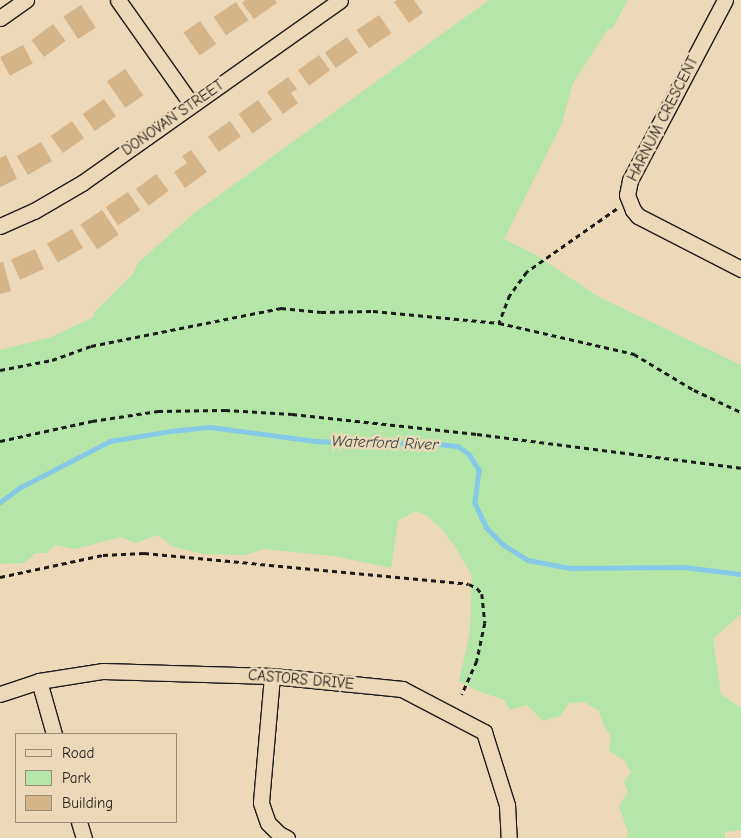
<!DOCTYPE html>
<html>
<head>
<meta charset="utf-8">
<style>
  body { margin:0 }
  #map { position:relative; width:741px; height:838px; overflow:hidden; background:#ecd9b7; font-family:"Comic Neue",sans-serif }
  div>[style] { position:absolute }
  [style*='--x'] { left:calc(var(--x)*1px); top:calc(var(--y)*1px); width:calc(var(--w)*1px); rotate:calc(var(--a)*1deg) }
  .green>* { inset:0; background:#b4e7a7 }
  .stream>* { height:4.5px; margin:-2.25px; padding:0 2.25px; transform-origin:2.25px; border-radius:2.25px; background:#85c9e6 }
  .building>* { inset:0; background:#d5b488; transform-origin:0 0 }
  .path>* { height:2.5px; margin-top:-1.25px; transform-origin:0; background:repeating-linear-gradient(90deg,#1c1c1c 0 5px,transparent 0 9px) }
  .roads { filter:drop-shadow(1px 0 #1c1c1c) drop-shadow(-1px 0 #1c1c1c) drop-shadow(0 1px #1c1c1c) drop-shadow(0 -1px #1c1c1c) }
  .minor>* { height:15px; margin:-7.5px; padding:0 7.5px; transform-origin:7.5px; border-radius:7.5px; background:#ecd9b7 }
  span { translate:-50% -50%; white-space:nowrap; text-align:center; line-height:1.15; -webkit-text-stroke:5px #ecd9b7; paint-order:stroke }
  .street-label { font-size:15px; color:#1c1c1c }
  .water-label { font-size:16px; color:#36474e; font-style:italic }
  .legend { position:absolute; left:15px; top:733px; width:162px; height:90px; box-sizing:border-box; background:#ecd9b7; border:1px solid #998d79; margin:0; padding:6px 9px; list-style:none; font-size:15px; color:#1c1c1c }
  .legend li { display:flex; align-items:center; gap:10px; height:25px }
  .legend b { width:25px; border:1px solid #998d79 }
</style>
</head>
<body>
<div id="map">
  <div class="green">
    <div style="clip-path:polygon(489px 0,628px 0,612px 29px,608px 29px,573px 83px,562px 123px,504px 239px,536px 255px,599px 297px,741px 365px,741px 614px,713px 639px,721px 694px,741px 708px,741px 830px,725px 832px,725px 838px,626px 838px,628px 832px,619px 806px,628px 792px,624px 782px,631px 772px,624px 760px,609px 751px,611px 736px,605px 728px,599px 711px,584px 702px,569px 703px,560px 716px,543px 721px,527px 705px,510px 710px,504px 700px,478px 691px,459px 681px,470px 632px,472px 576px,457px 550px,442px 529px,427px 516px,415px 511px,398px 521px,391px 568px,334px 556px,264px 549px,245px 555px,203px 554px,174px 547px,158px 535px,135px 543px,121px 537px,75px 549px,55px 545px,47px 553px,36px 553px,24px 563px,0 564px,0 350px,51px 337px,94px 317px,94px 313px,133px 274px,138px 263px,193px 214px)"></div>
  </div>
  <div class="stream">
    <div style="--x:0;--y:502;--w:26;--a:-36"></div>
    <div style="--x:21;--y:487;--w:100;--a:-27.3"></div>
    <div style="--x:110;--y:441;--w:62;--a:-9.3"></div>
    <div style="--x:171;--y:431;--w:39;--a:-6"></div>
    <div style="--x:210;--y:427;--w:108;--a:7.5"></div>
    <div style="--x:317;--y:441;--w:51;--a:3.4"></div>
    <div style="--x:368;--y:444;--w:55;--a:-2.1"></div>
    <div style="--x:423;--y:442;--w:35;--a:7"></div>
    <div style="--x:458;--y:446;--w:14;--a:36"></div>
    <div style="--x:469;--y:454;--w:19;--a:58"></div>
    <div style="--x:479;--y:470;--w:33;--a:97"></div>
    <div style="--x:475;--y:503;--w:26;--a:65"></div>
    <div style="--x:486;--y:527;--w:25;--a:45"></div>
    <div style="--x:504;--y:545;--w:28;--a:32"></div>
    <div style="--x:528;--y:560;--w:43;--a:10.8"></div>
    <div style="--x:570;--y:568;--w:114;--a:-0.5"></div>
    <div style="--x:684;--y:567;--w:57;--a:7"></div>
  </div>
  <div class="building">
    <div style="clip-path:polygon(245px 0,275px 0,277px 3px,254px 19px,242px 3px)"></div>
    <div style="clip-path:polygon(397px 0,414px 0,423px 13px,409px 23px,394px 2px)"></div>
    <div style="left:236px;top:2px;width:22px;height:27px;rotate:56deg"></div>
    <div style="left:81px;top:5px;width:27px;height:21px;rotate:57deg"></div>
    <div style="left:379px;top:15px;width:22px;height:27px;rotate:56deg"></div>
    <div style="left:200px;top:21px;width:28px;height:20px;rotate:55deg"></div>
    <div style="left:53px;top:24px;width:21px;height:27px;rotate:53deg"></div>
    <div style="left:347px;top:37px;width:19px;height:27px;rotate:55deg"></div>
    <div style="left:23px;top:45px;width:21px;height:26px;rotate:62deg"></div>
    <div style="left:319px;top:55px;width:19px;height:26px;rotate:54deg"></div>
    <div style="left:125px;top:69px;width:32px;height:22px;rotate:55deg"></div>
    <div style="clip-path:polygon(288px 77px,297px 89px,291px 93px,298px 103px,283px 114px,267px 92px)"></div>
    <div style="left:104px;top:99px;width:21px;height:26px;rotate:55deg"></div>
    <div style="left:258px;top:100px;width:24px;height:24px;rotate:54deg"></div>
    <div style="left:72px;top:121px;width:21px;height:26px;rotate:55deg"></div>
    <div style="left:230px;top:121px;width:19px;height:27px;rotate:55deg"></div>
    <div style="left:41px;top:142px;width:22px;height:28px;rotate:60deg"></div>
    <div style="clip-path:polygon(191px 150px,207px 172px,185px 188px,174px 172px,187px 163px,182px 156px)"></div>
    <div style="clip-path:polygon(6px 155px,17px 179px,0 187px,0 158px)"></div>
    <div style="left:156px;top:174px;width:21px;height:25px;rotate:53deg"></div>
    <div style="left:128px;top:192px;width:22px;height:27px;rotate:56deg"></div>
    <div style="left:102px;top:210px;width:30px;height:26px;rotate:56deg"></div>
    <div style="left:72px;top:229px;width:22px;height:29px;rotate:60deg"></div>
    <div style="left:35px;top:249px;width:22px;height:26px;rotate:66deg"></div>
    <div style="clip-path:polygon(3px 262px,11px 291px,0 294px,0 263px)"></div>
  </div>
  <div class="path">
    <div style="--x:617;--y:209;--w:110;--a:145"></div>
    <div style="--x:527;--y:272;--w:29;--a:126"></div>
    <div style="--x:510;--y:295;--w:30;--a:111"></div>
    <div style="--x:499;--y:323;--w:139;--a:12.9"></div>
    <div style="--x:634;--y:354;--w:70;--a:31"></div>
    <div style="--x:694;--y:390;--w:52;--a:25.1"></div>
    <div style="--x:0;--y:370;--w:53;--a:-10.9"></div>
    <div style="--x:52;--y:360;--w:41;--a:-19.7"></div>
    <div style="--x:91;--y:346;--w:194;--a:-11.3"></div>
    <div style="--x:281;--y:308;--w:40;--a:5.7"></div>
    <div style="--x:321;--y:312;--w:52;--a:-1.1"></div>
    <div style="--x:373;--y:311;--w:127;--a:5.4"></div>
    <div style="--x:0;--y:441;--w:94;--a:-12.3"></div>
    <div style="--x:92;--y:421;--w:67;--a:-8.6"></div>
    <div style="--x:158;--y:411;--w:67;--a:-0.9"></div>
    <div style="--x:225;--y:410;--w:67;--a:3.4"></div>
    <div style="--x:292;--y:414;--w:186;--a:6.2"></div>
    <div style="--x:477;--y:434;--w:266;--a:7.3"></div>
    <div style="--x:0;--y:577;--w:105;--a:-12.1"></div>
    <div style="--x:103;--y:555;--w:41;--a:-2.8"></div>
    <div style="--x:144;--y:553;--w:326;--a:5.4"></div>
    <div style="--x:469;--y:584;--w:9;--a:27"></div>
    <div style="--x:477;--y:588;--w:8;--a:50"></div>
    <div style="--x:482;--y:594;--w:29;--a:84"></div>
    <div style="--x:485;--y:623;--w:39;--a:102"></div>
    <div style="--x:477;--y:661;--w:37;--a:114"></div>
  </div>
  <div class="roads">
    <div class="minor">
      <div style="--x:118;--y:0;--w:128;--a:54.8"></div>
      <div style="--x:725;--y:0;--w:204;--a:117.8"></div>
      <div style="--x:630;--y:180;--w:15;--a:101"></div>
      <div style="--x:627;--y:195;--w:16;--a:68"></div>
      <div style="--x:633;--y:210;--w:8;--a:50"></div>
      <div style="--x:638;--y:216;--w:116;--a:27.2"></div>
      <div style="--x:0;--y:18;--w:32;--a:-35"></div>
      <div style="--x:0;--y:226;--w:37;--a:-24"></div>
      <div style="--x:34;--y:211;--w:56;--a:-30.3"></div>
      <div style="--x:82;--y:183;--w:316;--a:-35.3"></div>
      <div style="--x:272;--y:676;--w:127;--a:95"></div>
      <div style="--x:261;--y:803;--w:21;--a:71"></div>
      <div style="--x:268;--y:823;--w:16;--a:45"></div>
      <div style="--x:279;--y:834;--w:9;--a:27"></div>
      <div style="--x:39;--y:681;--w:55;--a:74.2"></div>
      <div style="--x:0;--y:694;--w:41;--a:-18.4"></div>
      <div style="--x:39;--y:681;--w:65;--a:-8.9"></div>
      <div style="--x:103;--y:671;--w:169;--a:1.7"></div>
      <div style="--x:272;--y:676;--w:131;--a:5.7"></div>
      <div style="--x:402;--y:689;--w:93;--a:27.7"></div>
      <div style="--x:484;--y:732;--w:77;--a:72.5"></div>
      <div style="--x:507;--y:805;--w:33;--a:87"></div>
      <div style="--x:79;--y:822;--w:17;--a:73"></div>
    </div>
  </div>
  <div class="street-label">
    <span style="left:173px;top:118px;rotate:-35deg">DONOVAN STREET</span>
    <span style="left:663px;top:119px;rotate:-63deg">HARNUM CRESCENT</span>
    <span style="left:301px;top:680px;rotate:5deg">CASTORS DRIVE</span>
  </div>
  <div class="water-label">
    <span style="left:385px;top:443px;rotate:2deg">Waterford River</span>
  </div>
  <ul class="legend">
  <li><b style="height:6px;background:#ecd9b7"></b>Road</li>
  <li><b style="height:14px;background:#b4e7a7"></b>Park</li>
  <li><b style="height:14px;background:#d5b488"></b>Building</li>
  </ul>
</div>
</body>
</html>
